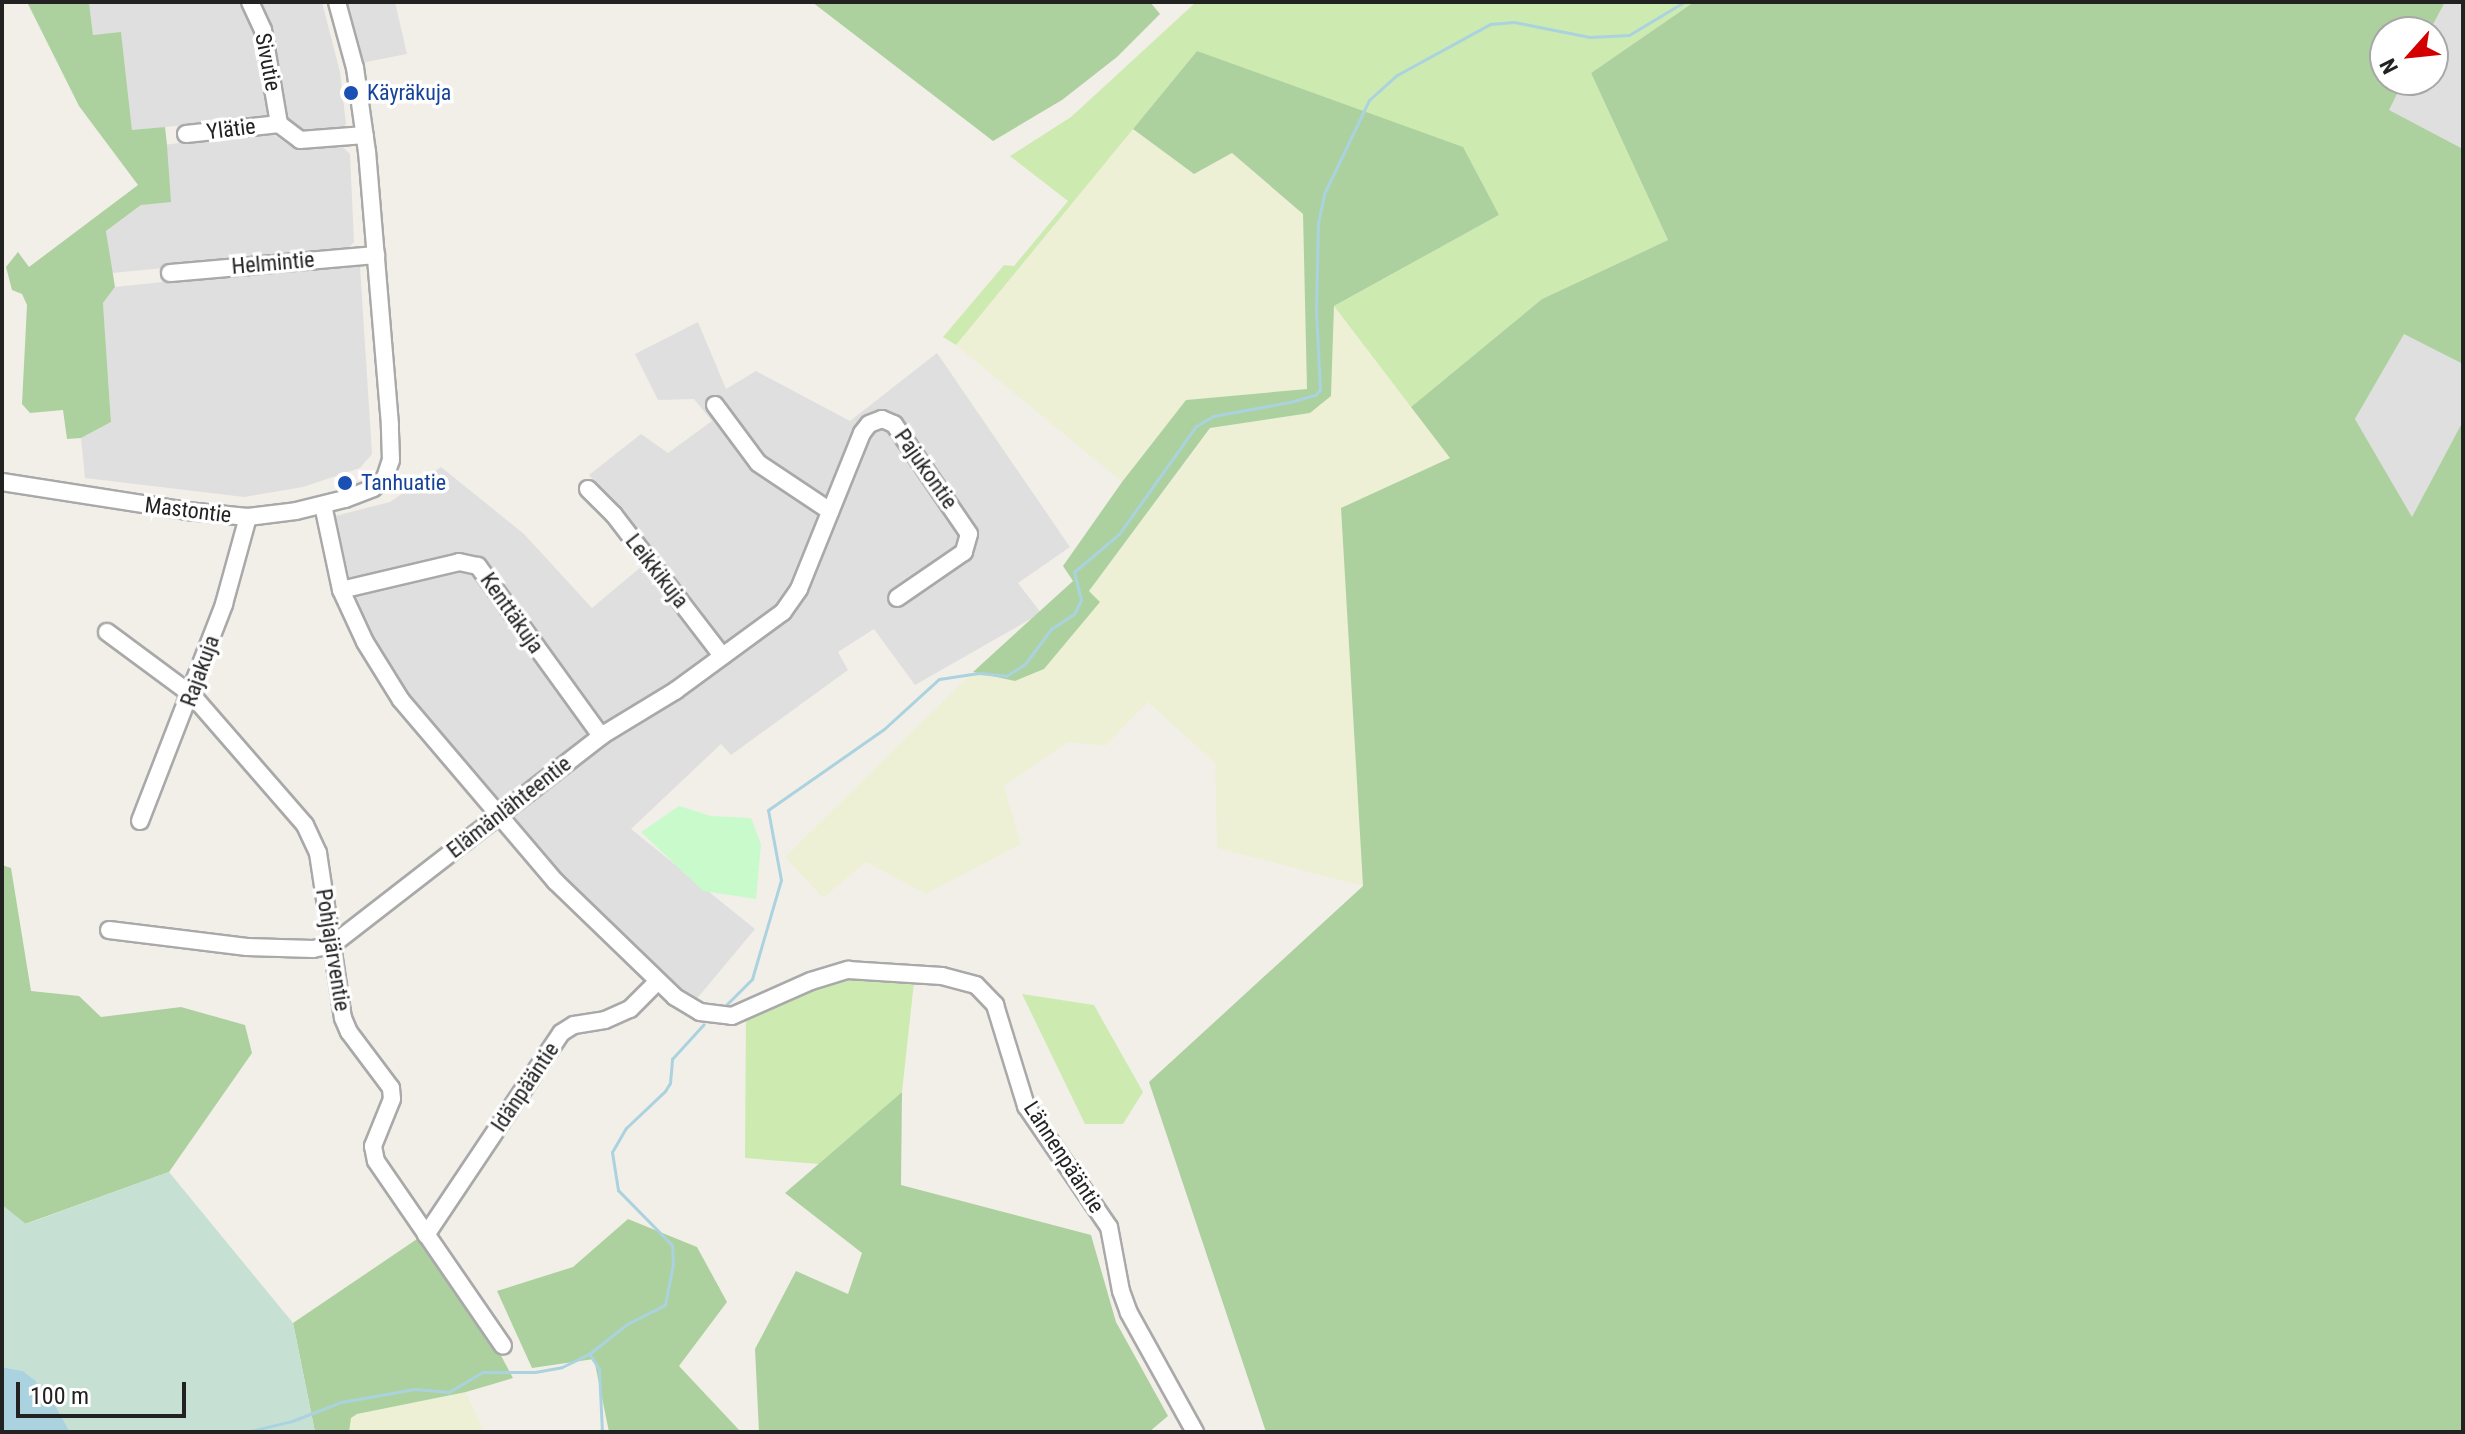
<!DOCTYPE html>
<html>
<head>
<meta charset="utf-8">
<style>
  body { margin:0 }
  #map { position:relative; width:2465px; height:1434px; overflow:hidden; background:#f2efe9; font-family:"Roboto Condensed",sans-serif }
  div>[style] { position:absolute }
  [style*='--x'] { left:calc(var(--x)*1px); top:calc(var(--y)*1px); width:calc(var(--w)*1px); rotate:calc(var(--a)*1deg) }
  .residential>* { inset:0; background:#e0dfdf }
  .farmland>* { inset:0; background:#eef0d5 }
  .grass>* { inset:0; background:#cdebb0 }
  .forest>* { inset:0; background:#add19e }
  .wetland>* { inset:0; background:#c6e0d4 }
  .park>* { inset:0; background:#c8facc }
  .water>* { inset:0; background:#aad3df }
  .stream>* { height:3px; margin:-1.5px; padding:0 1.5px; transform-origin:1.5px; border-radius:1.5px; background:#aad3df }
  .roads { filter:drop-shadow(2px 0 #a9a9a9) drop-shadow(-2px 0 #a9a9a9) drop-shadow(0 2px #a9a9a9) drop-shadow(0 -2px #a9a9a9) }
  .minor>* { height:16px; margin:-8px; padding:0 8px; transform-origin:8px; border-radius:8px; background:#fff }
  .dots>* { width:22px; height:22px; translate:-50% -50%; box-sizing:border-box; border:4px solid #fff; border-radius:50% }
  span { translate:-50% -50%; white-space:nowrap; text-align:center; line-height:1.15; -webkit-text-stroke:7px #fff; paint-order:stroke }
  .street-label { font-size:22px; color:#222 }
  .transit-label { font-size:22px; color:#164399 }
  .left { translate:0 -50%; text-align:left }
  .frame { position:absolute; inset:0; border:4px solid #222; pointer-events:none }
  .north { position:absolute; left:2369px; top:16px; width:80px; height:80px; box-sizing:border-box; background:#fff; border:2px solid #a7a7a7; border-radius:50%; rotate:243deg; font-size:22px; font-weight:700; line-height:32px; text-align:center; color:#222 }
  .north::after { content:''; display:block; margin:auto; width:28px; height:36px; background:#d40000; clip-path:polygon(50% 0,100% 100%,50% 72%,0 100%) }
  .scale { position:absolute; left:16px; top:1382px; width:170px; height:36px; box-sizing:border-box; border:4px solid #222; border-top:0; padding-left:10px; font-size:24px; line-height:28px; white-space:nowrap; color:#222; -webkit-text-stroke:6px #fff; paint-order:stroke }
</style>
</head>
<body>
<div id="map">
  <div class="residential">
    <div style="clip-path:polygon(89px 2px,322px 2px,340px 72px,346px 124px,340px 130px,306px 134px,280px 116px,267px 115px,132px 131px,121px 33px,93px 35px)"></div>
    <div style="clip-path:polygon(344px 2px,395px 2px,407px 54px,361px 63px)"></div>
    <div style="clip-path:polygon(2445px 2px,2463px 2px,2463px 149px,2388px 110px,2404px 80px,2433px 80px,2433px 32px,2429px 32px)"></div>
    <div style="clip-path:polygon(268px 131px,296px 150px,343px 147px,350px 154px,354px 242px,347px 250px,112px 273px,106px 231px,141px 205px,164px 145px)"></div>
    <div style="clip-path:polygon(354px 262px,360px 266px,372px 454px,360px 468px,303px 487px,244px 497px,85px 478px,81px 438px,111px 422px,103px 303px,115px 287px)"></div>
    <div style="clip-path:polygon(698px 322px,726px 389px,756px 371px,850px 421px,937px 353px,1070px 547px,1018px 583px,1041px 613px,915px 685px,874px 629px,838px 652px,848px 670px,731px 755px,721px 744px,631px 829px,755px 929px,694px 1002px,644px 960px,566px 882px,401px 688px,370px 638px,353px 593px,335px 516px,390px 502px,441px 467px,524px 534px,592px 608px,655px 555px,589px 475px,641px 434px,668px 453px,712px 421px,694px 399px,658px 400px,635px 354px)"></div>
    <div style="clip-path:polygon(2404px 333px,2463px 364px,2463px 421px,2412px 518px,2355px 419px)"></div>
  </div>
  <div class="farmland">
    <div style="clip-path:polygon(1133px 129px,1194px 174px,1232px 153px,1303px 214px,1308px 389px,1186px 400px,1122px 482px,956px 345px)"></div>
    <div style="clip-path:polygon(1334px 306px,1451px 458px,1341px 509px,1363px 886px,1217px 848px,1215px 763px,1148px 702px,1105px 746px,1068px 742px,1004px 786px,1021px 844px,926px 894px,866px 862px,823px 898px,785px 857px,973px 672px,1015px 681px,1100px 602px,1088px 592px,1211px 428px,1310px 413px,1331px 396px)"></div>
    <div style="clip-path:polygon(466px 1392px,484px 1432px,349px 1432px,351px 1418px,357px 1414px)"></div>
  </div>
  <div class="grass">
    <div style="clip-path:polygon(1196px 2px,1694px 2px,1591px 73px,1668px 240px,1542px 299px,1411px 407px,1334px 306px,1499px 215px,1197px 51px,956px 345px,943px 337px,1004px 265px,1014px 266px,1068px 201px,1010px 156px,1071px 117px)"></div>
    <div style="clip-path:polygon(915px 973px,902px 1092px,819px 1164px,745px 1158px,746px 1012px,815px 980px)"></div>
    <div style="clip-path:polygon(1022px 994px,1094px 1005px,1143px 1092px,1123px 1124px,1085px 1124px)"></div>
  </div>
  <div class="forest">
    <div style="clip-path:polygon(27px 2px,89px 2px,93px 35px,121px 32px,132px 130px,165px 127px,167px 145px,171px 202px,141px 205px,106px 231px,115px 287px,103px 303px,111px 422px,81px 438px,67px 439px,63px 410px,30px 413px,22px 404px,27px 305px,22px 294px,12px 290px,6px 267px,18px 252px,29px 267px,138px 185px,79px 106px)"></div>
    <div style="clip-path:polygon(812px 2px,1150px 2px,1160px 14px,1117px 57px,1062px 100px,993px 141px)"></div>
    <div style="clip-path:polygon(1694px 2px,2445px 2px,2429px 32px,2385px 32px,2385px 80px,2404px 80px,2389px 110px,2463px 149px,2463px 364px,2404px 334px,2355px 419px,2412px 517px,2463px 421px,2463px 1432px,1266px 1432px,1149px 1082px,1363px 886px,1341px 508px,1450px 458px,1411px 407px,1542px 299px,1668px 240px,1591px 73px)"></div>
    <div style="clip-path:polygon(1197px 51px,1463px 147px,1499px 215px,1334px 306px,1331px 396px,1310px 413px,1210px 428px,1089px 591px,1100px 602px,1044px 669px,1015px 681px,973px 672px,1073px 581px,1063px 566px,1122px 482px,1186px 400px,1307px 389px,1303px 214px,1232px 153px,1194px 174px,1133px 129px)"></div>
    <div style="clip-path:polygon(2px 865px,11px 868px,31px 991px,79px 996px,101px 1017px,181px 1007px,245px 1025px,252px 1053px,169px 1172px,25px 1224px,2px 1205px)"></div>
    <div style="clip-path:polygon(902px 1092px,901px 1185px,1091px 1235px,1116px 1322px,1168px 1416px,1149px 1432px,759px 1432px,755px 1349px,796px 1271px,848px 1294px,862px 1253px,785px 1193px)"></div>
    <div style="clip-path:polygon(628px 1219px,697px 1247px,727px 1302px,679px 1366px,741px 1432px,609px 1432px,594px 1359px,532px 1368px,497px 1291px,573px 1267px)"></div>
    <div style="clip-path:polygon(420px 1237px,497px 1348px,513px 1378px,466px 1392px,357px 1414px,351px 1418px,349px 1432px,315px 1432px,293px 1323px)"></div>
  </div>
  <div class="wetland">
    <div style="clip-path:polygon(169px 1172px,293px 1323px,315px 1432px,70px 1432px,55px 1405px,42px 1395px,36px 1381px,23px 1371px,2px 1367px,2px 1205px,26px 1224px)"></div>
  </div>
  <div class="park">
    <div style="clip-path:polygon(679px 806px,711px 816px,751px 818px,761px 844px,756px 899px,703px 891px,641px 832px)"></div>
  </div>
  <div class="water">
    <div style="clip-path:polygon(2px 1367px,23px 1371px,36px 1381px,42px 1395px,55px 1405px,70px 1432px,2px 1432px)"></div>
  </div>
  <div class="stream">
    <div style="--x:724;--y:1007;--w:40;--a:-45"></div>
    <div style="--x:752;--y:979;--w:103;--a:-73.7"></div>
    <div style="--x:781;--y:880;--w:71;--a:-100.5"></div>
    <div style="--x:768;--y:810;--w:141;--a:-34.9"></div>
    <div style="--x:884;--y:729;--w:74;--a:-42.3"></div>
    <div style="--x:939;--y:679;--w:40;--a:-8.5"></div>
    <div style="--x:979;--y:673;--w:27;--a:6"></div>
    <div style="--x:1006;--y:676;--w:22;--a:-32"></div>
    <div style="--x:1025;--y:664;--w:44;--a:-53.4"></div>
    <div style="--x:1051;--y:629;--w:27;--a:-33"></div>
    <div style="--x:1074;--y:614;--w:16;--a:-63"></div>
    <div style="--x:1081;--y:600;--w:29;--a:-104"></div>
    <div style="--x:1074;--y:572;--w:59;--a:-40.2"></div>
    <div style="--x:1119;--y:534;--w:133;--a:-54.5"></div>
    <div style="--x:1196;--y:426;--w:20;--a:-30"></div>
    <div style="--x:1213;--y:416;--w:78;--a:-10.3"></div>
    <div style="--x:1290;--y:402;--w:26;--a:-16"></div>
    <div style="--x:1315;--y:395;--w:7;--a:-45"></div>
    <div style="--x:1320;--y:390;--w:79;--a:-92.9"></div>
    <div style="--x:1316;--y:311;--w:88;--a:-88.7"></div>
    <div style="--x:1318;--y:223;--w:30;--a:-78"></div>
    <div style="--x:1324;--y:194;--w:104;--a:-64.4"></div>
    <div style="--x:1369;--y:100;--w:38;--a:-42"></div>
    <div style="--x:1397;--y:75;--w:106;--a:-28.7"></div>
    <div style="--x:1490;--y:24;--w:24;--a:-5"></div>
    <div style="--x:1514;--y:22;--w:77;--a:11.2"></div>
    <div style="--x:1590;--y:37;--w:39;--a:-3"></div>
    <div style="--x:1629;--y:35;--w:64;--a:-31"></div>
    <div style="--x:590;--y:1355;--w:17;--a:57"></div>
    <div style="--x:599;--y:1369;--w:63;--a:87.3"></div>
    <div style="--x:246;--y:1432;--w:47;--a:-13.4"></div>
    <div style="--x:292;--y:1421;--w:53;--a:-21.2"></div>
    <div style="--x:341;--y:1402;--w:75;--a:-10"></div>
    <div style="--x:415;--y:1389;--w:34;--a:5"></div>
    <div style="--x:449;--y:1392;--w:39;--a:-31"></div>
    <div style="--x:482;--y:1372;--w:53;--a:0"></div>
    <div style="--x:535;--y:1372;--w:27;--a:-10"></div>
    <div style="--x:562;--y:1367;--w:30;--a:-26"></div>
    <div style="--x:589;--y:1354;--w:48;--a:-38.3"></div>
    <div style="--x:627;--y:1324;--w:42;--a:-26.6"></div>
    <div style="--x:665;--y:1305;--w:42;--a:-79"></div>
    <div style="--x:673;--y:1264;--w:19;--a:-93"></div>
    <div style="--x:672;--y:1245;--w:77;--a:-134.5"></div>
    <div style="--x:618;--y:1190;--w:38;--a:-99"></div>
    <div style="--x:612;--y:1152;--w:28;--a:-60"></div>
    <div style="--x:626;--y:1128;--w:54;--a:-43.5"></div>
    <div style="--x:665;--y:1091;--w:9;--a:-58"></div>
    <div style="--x:670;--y:1083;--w:24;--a:-85"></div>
    <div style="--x:672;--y:1059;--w:47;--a:-47.6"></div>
  </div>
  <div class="roads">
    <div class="minor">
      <div style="--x:250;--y:2;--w:31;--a:65"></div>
      <div style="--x:263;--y:30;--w:95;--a:80.3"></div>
      <div style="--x:186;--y:134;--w:94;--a:-6.1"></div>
      <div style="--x:279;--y:124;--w:26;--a:37"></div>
      <div style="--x:300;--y:140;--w:65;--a:-4.4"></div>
      <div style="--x:170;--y:273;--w:207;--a:-5"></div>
      <div style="--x:715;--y:405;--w:72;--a:53.4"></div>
      <div style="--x:758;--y:463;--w:87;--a:33.7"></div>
      <div style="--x:2;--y:482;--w:187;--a:8.9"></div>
      <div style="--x:187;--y:511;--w:61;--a:5.6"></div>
      <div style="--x:248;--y:517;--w:48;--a:-7.1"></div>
      <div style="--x:296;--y:511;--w:50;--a:-13.8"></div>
      <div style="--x:345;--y:499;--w:30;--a:-21"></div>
      <div style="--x:373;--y:488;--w:16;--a:-40"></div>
      <div style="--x:385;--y:478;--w:19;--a:-72"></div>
      <div style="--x:391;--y:460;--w:35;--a:-92"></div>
      <div style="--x:390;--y:425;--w:274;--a:-94.8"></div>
      <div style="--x:367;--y:152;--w:85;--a:-98.1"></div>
      <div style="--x:355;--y:68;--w:68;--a:-105.3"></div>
      <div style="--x:588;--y:489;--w:37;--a:45"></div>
      <div style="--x:614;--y:515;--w:178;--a:52.5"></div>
      <div style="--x:323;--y:505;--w:87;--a:78"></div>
      <div style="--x:341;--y:590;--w:57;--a:65.2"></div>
      <div style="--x:365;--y:642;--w:68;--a:58.2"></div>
      <div style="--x:401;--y:700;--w:238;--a:49.6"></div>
      <div style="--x:555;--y:881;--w:167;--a:44"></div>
      <div style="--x:675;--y:997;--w:29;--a:31"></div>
      <div style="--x:700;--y:1012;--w:32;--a:7"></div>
      <div style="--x:732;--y:1016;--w:86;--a:-23.9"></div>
      <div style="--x:811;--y:981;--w:39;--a:-17"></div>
      <div style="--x:848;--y:970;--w:94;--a:3.7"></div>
      <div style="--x:942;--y:976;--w:35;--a:15"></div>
      <div style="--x:976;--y:985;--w:28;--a:46"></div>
      <div style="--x:995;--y:1005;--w:106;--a:72.9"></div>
      <div style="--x:1026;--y:1106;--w:147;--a:55.6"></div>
      <div style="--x:1109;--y:1227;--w:65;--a:79.4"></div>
      <div style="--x:1121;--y:1291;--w:23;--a:70"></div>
      <div style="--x:1129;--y:1313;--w:136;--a:61"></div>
      <div style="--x:341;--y:590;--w:121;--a:-13.3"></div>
      <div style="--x:459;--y:562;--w:19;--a:12"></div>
      <div style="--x:478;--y:566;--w:210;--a:54.1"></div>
      <div style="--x:107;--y:632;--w:106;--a:36.5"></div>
      <div style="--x:192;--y:695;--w:172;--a:49"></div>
      <div style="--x:305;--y:825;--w:31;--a:65"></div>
      <div style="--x:318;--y:853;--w:167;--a:81.4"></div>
      <div style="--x:343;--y:1018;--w:15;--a:67"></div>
      <div style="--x:349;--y:1032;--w:70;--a:53.1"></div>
      <div style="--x:391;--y:1088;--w:11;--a:85"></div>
      <div style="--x:392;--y:1099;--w:51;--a:112"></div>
      <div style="--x:373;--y:1146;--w:15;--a:79"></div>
      <div style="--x:376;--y:1161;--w:224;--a:55.5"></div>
      <div style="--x:140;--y:821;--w:233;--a:-68.8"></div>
      <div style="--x:224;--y:604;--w:90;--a:-74.6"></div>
      <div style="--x:109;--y:930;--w:139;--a:7"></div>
      <div style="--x:247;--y:947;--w:66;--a:1.7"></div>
      <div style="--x:313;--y:949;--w:19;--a:-12"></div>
      <div style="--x:332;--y:945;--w:341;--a:-37.8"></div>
      <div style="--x:601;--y:736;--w:87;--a:-31.3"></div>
      <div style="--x:675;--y:691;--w:134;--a:-36.2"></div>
      <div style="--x:783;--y:612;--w:28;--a:-55"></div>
      <div style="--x:799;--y:589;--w:168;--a:-68"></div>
      <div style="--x:862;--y:433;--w:11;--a:-52"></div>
      <div style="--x:869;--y:424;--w:14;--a:-21"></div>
      <div style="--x:882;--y:419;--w:13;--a:23"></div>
      <div style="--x:894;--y:424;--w:133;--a:55.7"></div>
      <div style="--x:969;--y:534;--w:19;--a:106"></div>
      <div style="--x:964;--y:552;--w:81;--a:145.5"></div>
      <div style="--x:426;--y:1235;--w:243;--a:-56.2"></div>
      <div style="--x:561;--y:1033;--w:15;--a:-32"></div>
      <div style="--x:574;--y:1025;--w:31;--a:-9"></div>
      <div style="--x:605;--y:1020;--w:27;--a:-24"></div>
      <div style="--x:630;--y:1009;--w:38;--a:-45"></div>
    </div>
  </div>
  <div class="dots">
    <div style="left:351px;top:93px;background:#1a4fb4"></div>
    <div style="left:345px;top:483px;background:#1a4fb4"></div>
  </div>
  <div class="street-label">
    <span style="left:268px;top:62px;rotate:79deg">Sivutie</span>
    <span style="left:231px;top:129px;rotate:-7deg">Ylätie</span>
    <span style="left:273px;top:263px;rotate:-5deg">Helmintie</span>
    <span style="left:926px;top:469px;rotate:55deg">Pajukontie</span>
    <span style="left:188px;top:510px;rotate:7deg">Mastontie</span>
    <span style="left:657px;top:571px;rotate:52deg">Leikkikuja</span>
    <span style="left:512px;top:613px;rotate:55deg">Kenttäkuja</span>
    <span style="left:200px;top:671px;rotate:-70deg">Rajakuja</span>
    <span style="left:509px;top:807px;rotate:-38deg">Elämänlähteentie</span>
    <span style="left:333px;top:950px;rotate:81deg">Pohjajärventie</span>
    <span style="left:525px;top:1087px;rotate:-56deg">Idänpääntie</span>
    <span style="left:1064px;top:1157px;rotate:57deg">Lännenpääntie</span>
  </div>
  <div class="transit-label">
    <span class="left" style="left:367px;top:93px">Käyräkuja</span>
    <span class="left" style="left:361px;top:483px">Tanhuatie</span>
  </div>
  <div class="frame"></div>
  <div class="north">N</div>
  <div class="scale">100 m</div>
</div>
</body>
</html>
